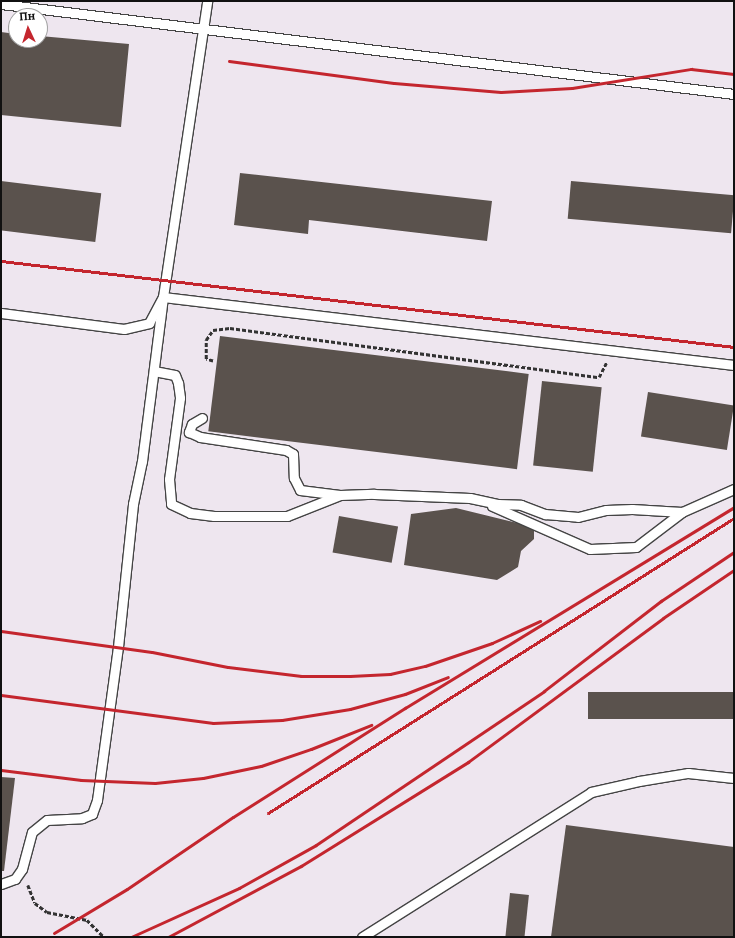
<!DOCTYPE html>
<html>
<head>
<meta charset="utf-8">
<style>
  body { margin:0 }
  #map { position:relative; width:735px; height:938px; overflow:hidden; background:#fffdf5; font-family:Bitter,serif }
  div>[style] { position:absolute }
  [style*='--x'] { left:calc(var(--x)*1px); top:calc(var(--y)*1px); width:calc(var(--w)*1px); rotate:calc(var(--a)*1deg) }
  .industrial>* { inset:0; background:#eee6ef }
  .building>* { inset:0; background:#5a524d; transform-origin:0 0 }
  .path>* { height:2.5px; margin-top:-1.25px; transform-origin:0; background:repeating-linear-gradient(90deg,#333 0 4px,transparent 0 6px) }
  .roads { filter:drop-shadow(1px 0 #444) drop-shadow(-1px 0 #444) drop-shadow(0 1px #444) drop-shadow(0 -1px #444) }
  .lane>* { height:9px; margin:-4.5px; padding:0 4.5px; transform-origin:4.5px; border-radius:4.5px; background:#fff }
  .rail>* { height:3px; margin:-1.5px; padding:0 1.5px; transform-origin:1.5px; border-radius:1.5px; background:#c4262e }
  span { translate:-50% -50%; white-space:nowrap; text-align:center; line-height:1.15; -webkit-text-stroke:4px #fff; paint-order:stroke }
  .frame { position:absolute; inset:0; border:2px solid #111; pointer-events:none }
  .north { position:absolute; left:8px; top:8px; width:40px; height:40px; box-sizing:border-box; background:#fff; border:1px solid #a0a0a0; border-radius:50%; rotate:356deg; font-size:11px; font-weight:700; line-height:16px; text-align:center; color:#111 }
  .north::after { content:''; display:block; margin:auto; width:14px; height:18px; background:#c4262e; clip-path:polygon(50% 0,100% 100%,50% 72%,0 100%) }
</style>
</head>
<body>
<div id="map">
  <div class="industrial">
    <div style="clip-path:polygon(evenodd,1px 1px,734px 1px,734px 937px,1px 937px,1px 1px,16px 16px,40px 16px,40px 40px,16px 40px,16px 16px)"></div>
  </div>
  <div class="building">
    <div style="clip-path:polygon(1px 32px,16px 34px,16px 40px,40px 40px,40px 36px,129px 44px,121px 127px,1px 115px)"></div>
    <div style="clip-path:polygon(240px 173px,492px 201px,487px 241px,309px 220px,308px 234px,234px 225px)"></div>
    <div style="left:1px;top:181px;width:101px;height:49px;rotate:7deg"></div>
    <div style="left:571px;top:181px;width:164px;height:38px;rotate:5deg"></div>
    <div style="left:220px;top:336px;width:311px;height:96px;rotate:7deg"></div>
    <div style="left:542px;top:381px;width:60px;height:85px;rotate:6deg"></div>
    <div style="left:648px;top:392px;width:87px;height:45px;rotate:9deg"></div>
    <div style="clip-path:polygon(456px 508px,534px 527px,534px 539px,521px 551px,518px 567px,497px 580px,404px 565px,411px 514px)"></div>
    <div style="left:339px;top:516px;width:60px;height:37px;rotate:10deg"></div>
    <div style="left:734px;top:692px;width:27px;height:146px;rotate:90deg"></div>
    <div style="clip-path:polygon(1px 777px,15px 778px,4px 871px,1px 871px)"></div>
    <div style="clip-path:polygon(566px 825px,734px 847px,734px 937px,551px 937px)"></div>
    <div style="left:510px;top:893px;width:19px;height:44px;rotate:6deg"></div>
  </div>
  <div class="path">
    <div style="--x:213;--y:361;--w:7;--a:-164"></div>
    <div style="--x:206;--y:359;--w:19;--a:-90"></div>
    <div style="--x:206;--y:340;--w:12;--a:-55"></div>
    <div style="--x:213;--y:330;--w:17;--a:-7"></div>
    <div style="--x:230;--y:328;--w:372;--a:7.6"></div>
    <div style="--x:599;--y:377;--w:16;--a:-63"></div>
    <div style="--x:28;--y:885;--w:19;--a:69"></div>
    <div style="--x:35;--y:903;--w:15;--a:37"></div>
    <div style="--x:47;--y:912;--w:41;--a:11.3"></div>
    <div style="--x:87;--y:920;--w:24;--a:45"></div>
  </div>
  <div class="roads">
    <div class="lane">
      <div style="--x:1;--y:4;--w:739;--a:7"></div>
      <div style="--x:1;--y:313;--w:124;--a:7.4"></div>
      <div style="--x:124;--y:329;--w:26;--a:-13"></div>
      <div style="--x:149;--y:323;--w:30;--a:-62"></div>
      <div style="--x:163;--y:297;--w:575;--a:6.79"></div>
      <div style="--x:154;--y:371;--w:21;--a:11"></div>
      <div style="--x:175;--y:375;--w:9;--a:69"></div>
      <div style="--x:178;--y:383;--w:15;--a:82"></div>
      <div style="--x:180;--y:398;--w:82;--a:97.7"></div>
      <div style="--x:169;--y:479;--w:25;--a:85"></div>
      <div style="--x:171;--y:504;--w:21;--a:25"></div>
      <div style="--x:190;--y:513;--w:24;--a:7"></div>
      <div style="--x:214;--y:516;--w:73;--a:0"></div>
      <div style="--x:287;--y:516;--w:57;--a:-21.6"></div>
      <div style="--x:202;--y:418;--w:12;--a:149"></div>
      <div style="--x:192;--y:424;--w:9;--a:111"></div>
      <div style="--x:189;--y:432;--w:12;--a:24"></div>
      <div style="--x:200;--y:437;--w:87;--a:8.6"></div>
      <div style="--x:286;--y:450;--w:8;--a:30"></div>
      <div style="--x:293;--y:454;--w:24;--a:88"></div>
      <div style="--x:294;--y:478;--w:13;--a:63"></div>
      <div style="--x:300;--y:490;--w:40;--a:7.1"></div>
      <div style="--x:340;--y:495;--w:34;--a:-2"></div>
      <div style="--x:374;--y:494;--w:96;--a:2.4"></div>
      <div style="--x:470;--y:498;--w:29;--a:12"></div>
      <div style="--x:498;--y:504;--w:23;--a:2"></div>
      <div style="--x:521;--y:505;--w:26;--a:21"></div>
      <div style="--x:545;--y:514;--w:33;--a:5"></div>
      <div style="--x:578;--y:517;--w:29;--a:-14"></div>
      <div style="--x:606;--y:510;--w:26;--a:-2"></div>
      <div style="--x:632;--y:509;--w:50;--a:3.4"></div>
      <div style="--x:492;--y:506;--w:107;--a:23.7"></div>
      <div style="--x:590;--y:549;--w:46;--a:-2.5"></div>
      <div style="--x:636;--y:547;--w:58;--a:-37.3"></div>
      <div style="--x:682;--y:512;--w:57;--a:-23.9"></div>
      <div style="--x:1;--y:884;--w:15;--a:-20"></div>
      <div style="--x:15;--y:879;--w:12;--a:-55"></div>
      <div style="--x:22;--y:869;--w:38;--a:-75"></div>
      <div style="--x:32;--y:832;--w:19;--a:-39"></div>
      <div style="--x:47;--y:820;--w:35;--a:-3"></div>
      <div style="--x:82;--y:818;--w:11;--a:-22"></div>
      <div style="--x:92;--y:814;--w:15;--a:-70"></div>
      <div style="--x:97;--y:800;--w:154;--a:-82.2"></div>
      <div style="--x:118;--y:647;--w:144;--a:-84"></div>
      <div style="--x:133;--y:504;--w:44;--a:-78.2"></div>
      <div style="--x:142;--y:461;--w:165;--a:-82.7"></div>
      <div style="--x:163;--y:297;--w:299;--a:-81.5"></div>
      <div style="--x:362;--y:937;--w:271;--a:-32.3"></div>
      <div style="--x:591;--y:792;--w:49;--a:-12.9"></div>
      <div style="--x:639;--y:781;--w:50;--a:-9.3"></div>
      <div style="--x:688;--y:773;--w:46;--a:6.2"></div>
    </div>
  </div>
  <div class="rail">
    <div style="--x:229;--y:61;--w:166;--a:7.6"></div>
    <div style="--x:394;--y:83;--w:107;--a:4.8"></div>
    <div style="--x:501;--y:92;--w:71;--a:-3.2"></div>
    <div style="--x:572;--y:88;--w:121;--a:-9.1"></div>
    <div style="--x:691;--y:69;--w:43;--a:6.6"></div>
    <div style="--x:1;--y:261;--w:738;--a:6.69"></div>
    <div style="--x:1;--y:631;--w:152;--a:7.9"></div>
    <div style="--x:152;--y:652;--w:77;--a:11.2"></div>
    <div style="--x:228;--y:667;--w:74;--a:7"></div>
    <div style="--x:301;--y:676;--w:49;--a:0"></div>
    <div style="--x:350;--y:676;--w:40;--a:-2.9"></div>
    <div style="--x:390;--y:674;--w:36;--a:-13"></div>
    <div style="--x:425;--y:666;--w:71;--a:-18.9"></div>
    <div style="--x:492;--y:643;--w:53;--a:-24.6"></div>
    <div style="--x:1;--y:695;--w:214;--a:7.5"></div>
    <div style="--x:213;--y:723;--w:69;--a:-2.5"></div>
    <div style="--x:282;--y:720;--w:69;--a:-9.2"></div>
    <div style="--x:350;--y:709;--w:57;--a:-15.3"></div>
    <div style="--x:405;--y:694;--w:46;--a:-21.6"></div>
    <div style="--x:1;--y:770;--w:81;--a:7.1"></div>
    <div style="--x:81;--y:780;--w:74;--a:2.3"></div>
    <div style="--x:155;--y:783;--w:48;--a:-5.9"></div>
    <div style="--x:203;--y:778;--w:59;--a:-11.7"></div>
    <div style="--x:261;--y:766;--w:53;--a:-18.8"></div>
    <div style="--x:311;--y:749;--w:65;--a:-21.8"></div>
    <div style="--x:268;--y:813;--w:552;--a:-32.34"></div>
    <div style="--x:54;--y:933;--w:85;--a:-31.1"></div>
    <div style="--x:127;--y:889;--w:128;--a:-34.2"></div>
    <div style="--x:233;--y:817;--w:204;--a:-32.4"></div>
    <div style="--x:405;--y:708;--w:386;--a:-31.4"></div>
    <div style="--x:131;--y:937;--w:119;--a:-24.4"></div>
    <div style="--x:239;--y:888;--w:88;--a:-29.2"></div>
    <div style="--x:316;--y:845;--w:275;--a:-34"></div>
    <div style="--x:544;--y:691;--w:148;--a:-37.6"></div>
    <div style="--x:661;--y:601;--w:88;--a:-33.9"></div>
    <div style="--x:168;--y:937;--w:151;--a:-28.1"></div>
    <div style="--x:301;--y:866;--w:197;--a:-31.9"></div>
    <div style="--x:468;--y:762;--w:242;--a:-36.4"></div>
    <div style="--x:663;--y:618;--w:86;--a:-34.1"></div>
  </div>
  <div class="frame"></div>
  <div class="north">Пн</div>
</div>
</body>
</html>
